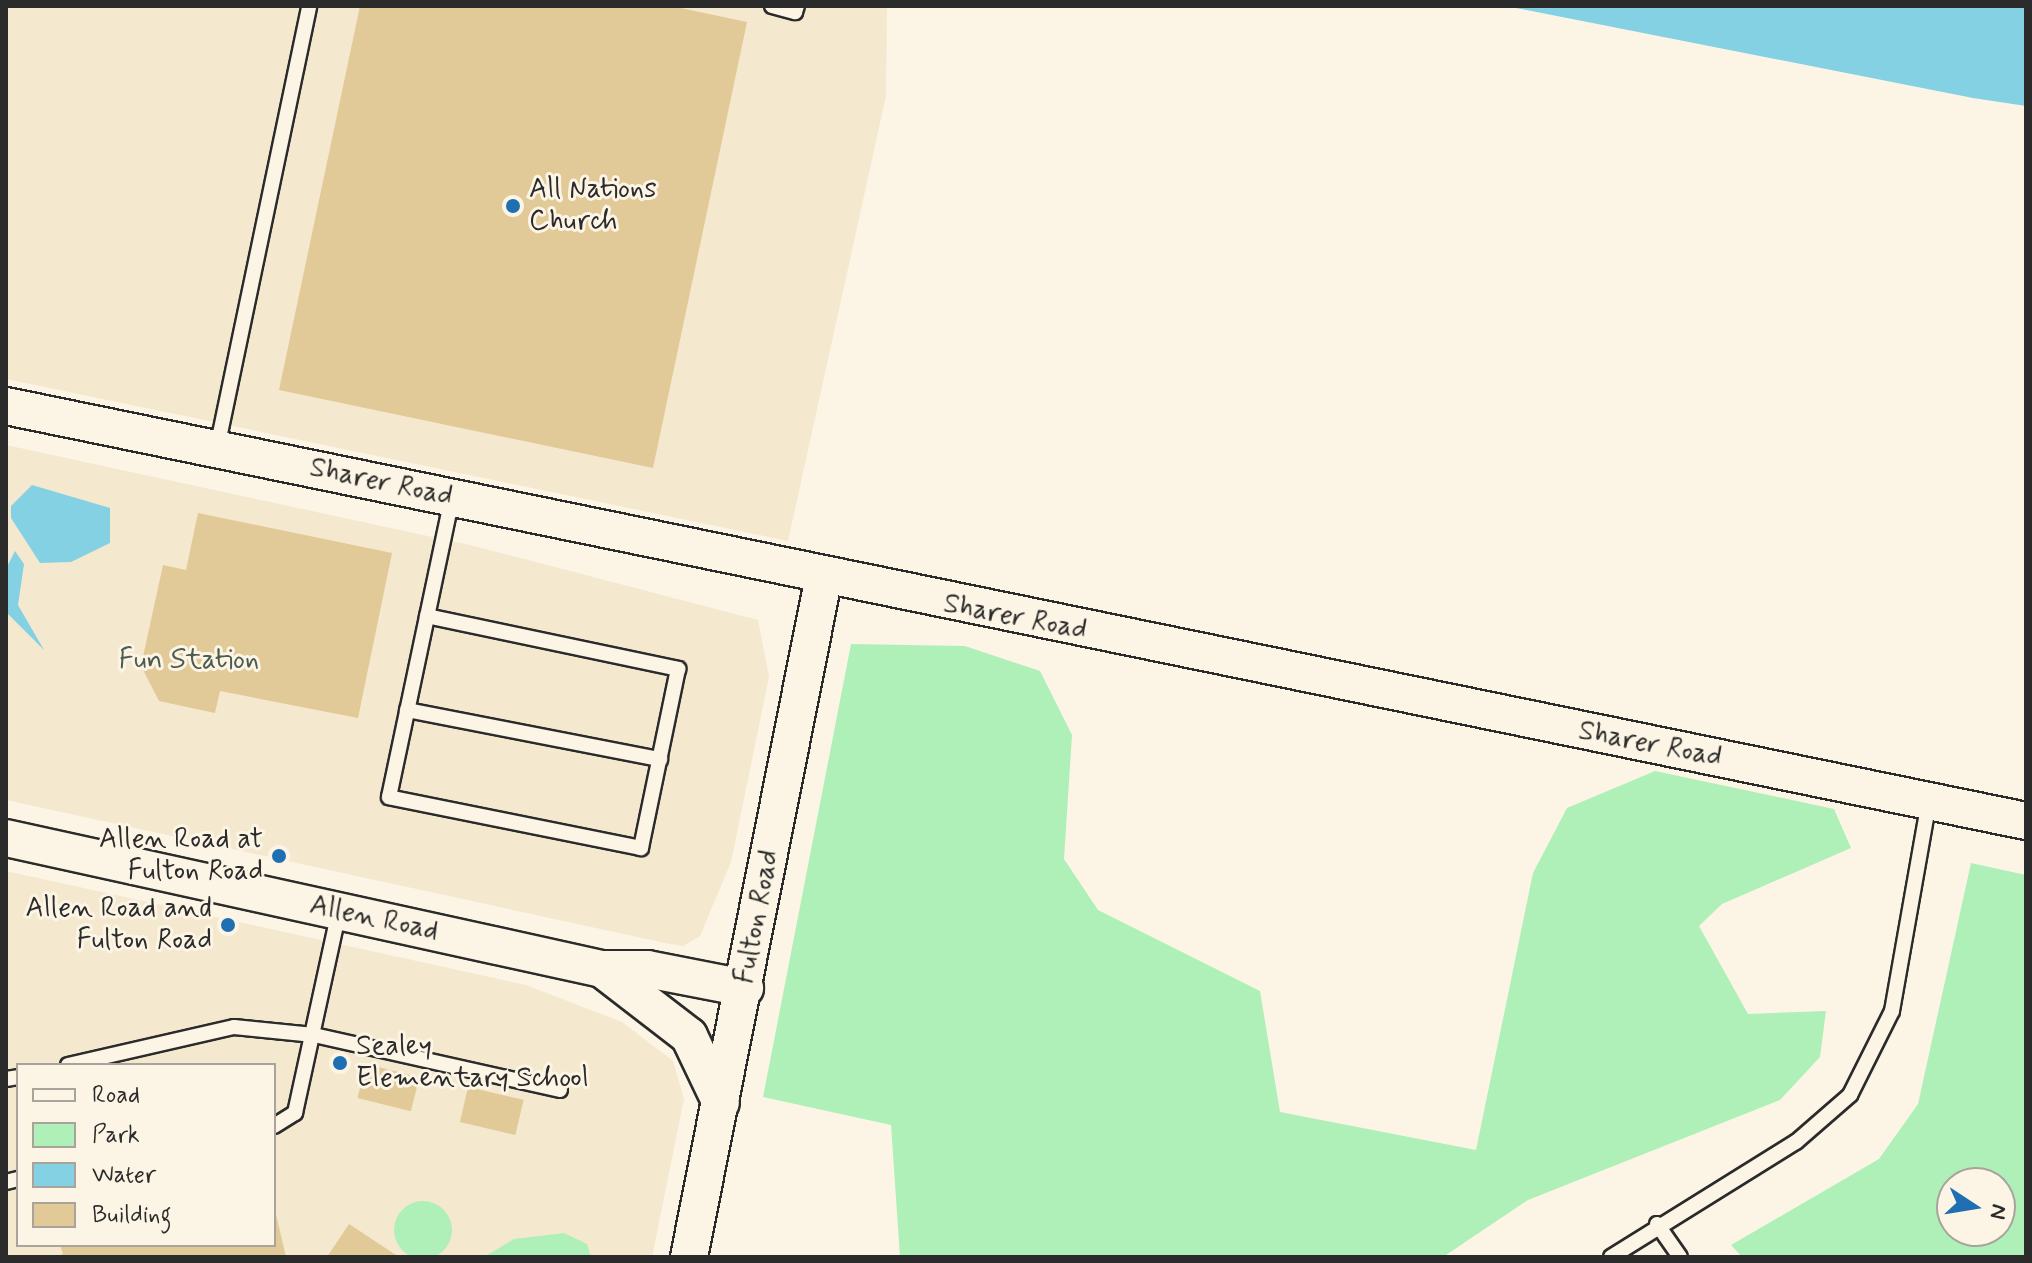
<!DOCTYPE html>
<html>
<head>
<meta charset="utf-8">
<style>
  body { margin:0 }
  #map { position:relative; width:2032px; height:1263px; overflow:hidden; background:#fcf5e5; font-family:Mynerve,sans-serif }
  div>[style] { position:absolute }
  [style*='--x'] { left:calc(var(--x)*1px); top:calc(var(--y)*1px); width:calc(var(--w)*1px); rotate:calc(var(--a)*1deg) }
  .built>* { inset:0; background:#f4e8ce }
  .green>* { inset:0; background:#aff0b8 }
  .round { border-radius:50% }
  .water>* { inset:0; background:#83d1e2 }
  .building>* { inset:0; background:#e2c998; transform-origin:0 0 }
  .roads { filter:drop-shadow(2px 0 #2b2b2b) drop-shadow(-2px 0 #2b2b2b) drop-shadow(0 2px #2b2b2b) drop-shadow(0 -2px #2b2b2b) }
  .service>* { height:14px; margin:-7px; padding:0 7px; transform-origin:7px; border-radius:7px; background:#fcf5e5 }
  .tertiary>* { height:36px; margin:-18px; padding:0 18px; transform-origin:18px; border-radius:18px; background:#fcf5e5 }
  .dots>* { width:22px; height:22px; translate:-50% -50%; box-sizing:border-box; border:4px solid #fcf5e5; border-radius:50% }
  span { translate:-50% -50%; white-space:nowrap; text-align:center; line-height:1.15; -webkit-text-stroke:6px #fcf5e5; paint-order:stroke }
  .poi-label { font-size:28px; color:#2b2b2b }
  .left { translate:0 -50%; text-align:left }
  .right { translate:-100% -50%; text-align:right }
  .street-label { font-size:28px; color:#2b2b2b }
  .park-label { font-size:28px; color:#4c5c4e }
  .frame { position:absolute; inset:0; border:8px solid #2b2b2b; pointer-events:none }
  .legend { position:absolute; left:16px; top:1063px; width:260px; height:184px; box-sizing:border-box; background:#fcf5e5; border:2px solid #a8a49b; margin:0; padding:10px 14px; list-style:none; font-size:24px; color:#2b2b2b }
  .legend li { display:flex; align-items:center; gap:16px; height:40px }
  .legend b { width:40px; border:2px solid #a8a49b }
  .north { position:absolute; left:1936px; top:1167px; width:80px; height:80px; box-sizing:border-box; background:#fcf5e5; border:2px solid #a8a49b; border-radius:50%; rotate:102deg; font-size:22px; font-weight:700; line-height:32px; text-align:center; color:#2b2b2b }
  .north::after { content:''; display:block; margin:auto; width:28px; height:36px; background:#1f6fb2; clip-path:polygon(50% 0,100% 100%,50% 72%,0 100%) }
</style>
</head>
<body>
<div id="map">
  <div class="built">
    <div style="clip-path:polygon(6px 6px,887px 6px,886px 96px,788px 541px,6px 379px)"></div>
    <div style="clip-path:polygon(6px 445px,474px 546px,758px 620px,769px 677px,731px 862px,700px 936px,683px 946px,665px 943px,6px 800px)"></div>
    <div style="clip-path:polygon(evenodd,6px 871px,526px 985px,622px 1022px,673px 1061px,684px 1099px,652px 1257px,6px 1257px,6px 871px,18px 1065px,274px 1065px,274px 1245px,18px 1245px,18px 1065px)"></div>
  </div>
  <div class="green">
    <div style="clip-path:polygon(851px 644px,965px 646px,1040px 671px,1072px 735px,1064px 859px,1098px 910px,1260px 991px,1280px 1112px,1476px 1150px,1533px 873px,1567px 808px,1655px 771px,1834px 809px,1851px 848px,1722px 904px,1699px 926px,1748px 1014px,1826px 1011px,1820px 1057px,1780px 1100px,1528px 1200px,1443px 1257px,900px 1257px,891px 1125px,763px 1097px)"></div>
    <div style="clip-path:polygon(evenodd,1971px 863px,2026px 875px,2026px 1257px,1742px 1257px,1731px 1245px,1879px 1159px,1918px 1104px,1971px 863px,1952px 1183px,2000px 1183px,2000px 1231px,1952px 1231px,1952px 1183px)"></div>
    <div class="round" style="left:394px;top:1201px;width:58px;height:58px"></div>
    <div style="clip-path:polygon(564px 1233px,587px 1244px,591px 1257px,484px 1257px,514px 1239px)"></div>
  </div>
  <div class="water">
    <div style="clip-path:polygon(1506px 6px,2026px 6px,2026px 106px,1973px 98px)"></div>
    <div style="clip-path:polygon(32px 485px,110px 508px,110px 543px,71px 562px,40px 563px,11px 518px,11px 506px)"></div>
    <div style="clip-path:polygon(15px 551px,24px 564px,18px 605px,44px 650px,6px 612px,6px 569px)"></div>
  </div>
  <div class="building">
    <div style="clip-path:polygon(360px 6px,671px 6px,747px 22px,653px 468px,279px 390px)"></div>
    <div style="clip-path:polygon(198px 513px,392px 553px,358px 718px,220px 691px,215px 713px,159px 701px,141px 666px,163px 565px,186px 570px)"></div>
    <div style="left:366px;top:1064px;width:55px;height:35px;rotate:14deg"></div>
    <div style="left:468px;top:1087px;width:57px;height:36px;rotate:13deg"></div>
    <div style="clip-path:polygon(274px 1206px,286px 1257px,55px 1257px,63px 1254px,60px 1245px,274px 1245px)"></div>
    <div style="clip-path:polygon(349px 1224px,399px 1257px,327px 1257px)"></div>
  </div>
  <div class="roads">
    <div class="service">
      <div style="--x:772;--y:6;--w:24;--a:15"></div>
      <div style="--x:795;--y:12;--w:6;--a:-72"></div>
      <div style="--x:217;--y:448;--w:451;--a:-78.2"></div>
      <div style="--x:427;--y:616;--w:257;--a:11.9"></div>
      <div style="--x:678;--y:669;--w:183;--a:101.7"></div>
      <div style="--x:641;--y:848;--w:257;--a:-168.6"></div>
      <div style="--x:389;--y:797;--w:306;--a:-78.1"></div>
      <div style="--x:407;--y:710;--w:258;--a:11"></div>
      <div style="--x:68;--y:1065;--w:170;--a:-12.9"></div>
      <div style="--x:234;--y:1027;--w:80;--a:5.7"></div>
      <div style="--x:314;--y:1035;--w:252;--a:12.6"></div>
      <div style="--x:6;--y:1079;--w:12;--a:-9"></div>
      <div style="--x:274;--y:1126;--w:25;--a:-32"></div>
      <div style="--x:295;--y:1113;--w:206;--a:-77.7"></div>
      <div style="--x:6;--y:1182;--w:12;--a:-14"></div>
      <div style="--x:1657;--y:1224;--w:40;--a:55.1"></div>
      <div style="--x:1611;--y:1257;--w:218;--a:-31.9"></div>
      <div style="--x:1796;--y:1142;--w:72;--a:-41"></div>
      <div style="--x:1850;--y:1095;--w:94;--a:-63.4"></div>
      <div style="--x:1892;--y:1011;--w:212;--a:-80"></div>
    </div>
    <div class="tertiary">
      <div style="--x:6;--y:406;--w:2062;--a:11.61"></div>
      <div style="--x:6;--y:838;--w:610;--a:12.4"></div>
      <div style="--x:602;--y:969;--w:45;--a:0"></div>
      <div style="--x:647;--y:969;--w:100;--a:11"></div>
      <div style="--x:602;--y:969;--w:110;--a:37.6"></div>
      <div style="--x:689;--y:1036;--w:74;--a:64.5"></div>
      <div style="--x:689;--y:1257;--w:694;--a:-78.79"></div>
    </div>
  </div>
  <div class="dots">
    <div style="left:513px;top:206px;background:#1f6fb2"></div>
    <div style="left:279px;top:856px;background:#1f6fb2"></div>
    <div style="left:228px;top:925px;background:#1f6fb2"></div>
    <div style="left:340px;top:1063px;background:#1f6fb2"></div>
  </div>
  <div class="poi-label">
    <span class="left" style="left:529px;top:206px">All Nations<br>Church</span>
    <span class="right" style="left:263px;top:856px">Allen Road at<br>Fulton Road</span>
    <span class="right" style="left:212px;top:925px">Allen Road and<br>Fulton Road</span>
    <span class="left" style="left:356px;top:1063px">Sealey<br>Elementary School</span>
  </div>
  <div class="street-label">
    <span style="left:381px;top:483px;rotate:12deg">Sharer Road</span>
    <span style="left:1015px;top:618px;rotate:11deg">Sharer Road</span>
    <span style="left:1650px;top:745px;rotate:11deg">Sharer Road</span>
    <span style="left:758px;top:917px;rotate:-79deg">Fulton Road</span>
    <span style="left:374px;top:919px;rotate:12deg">Allen Road</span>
  </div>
  <div class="park-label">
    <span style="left:189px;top:661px">Fun Station</span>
  </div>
  <div class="frame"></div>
  <ul class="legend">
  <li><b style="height:10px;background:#fcf5e5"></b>Road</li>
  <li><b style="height:22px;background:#aff0b8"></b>Park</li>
  <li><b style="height:22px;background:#83d1e2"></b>Water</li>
  <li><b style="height:22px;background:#e2c998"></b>Building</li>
  </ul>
  <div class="north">N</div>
</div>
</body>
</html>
